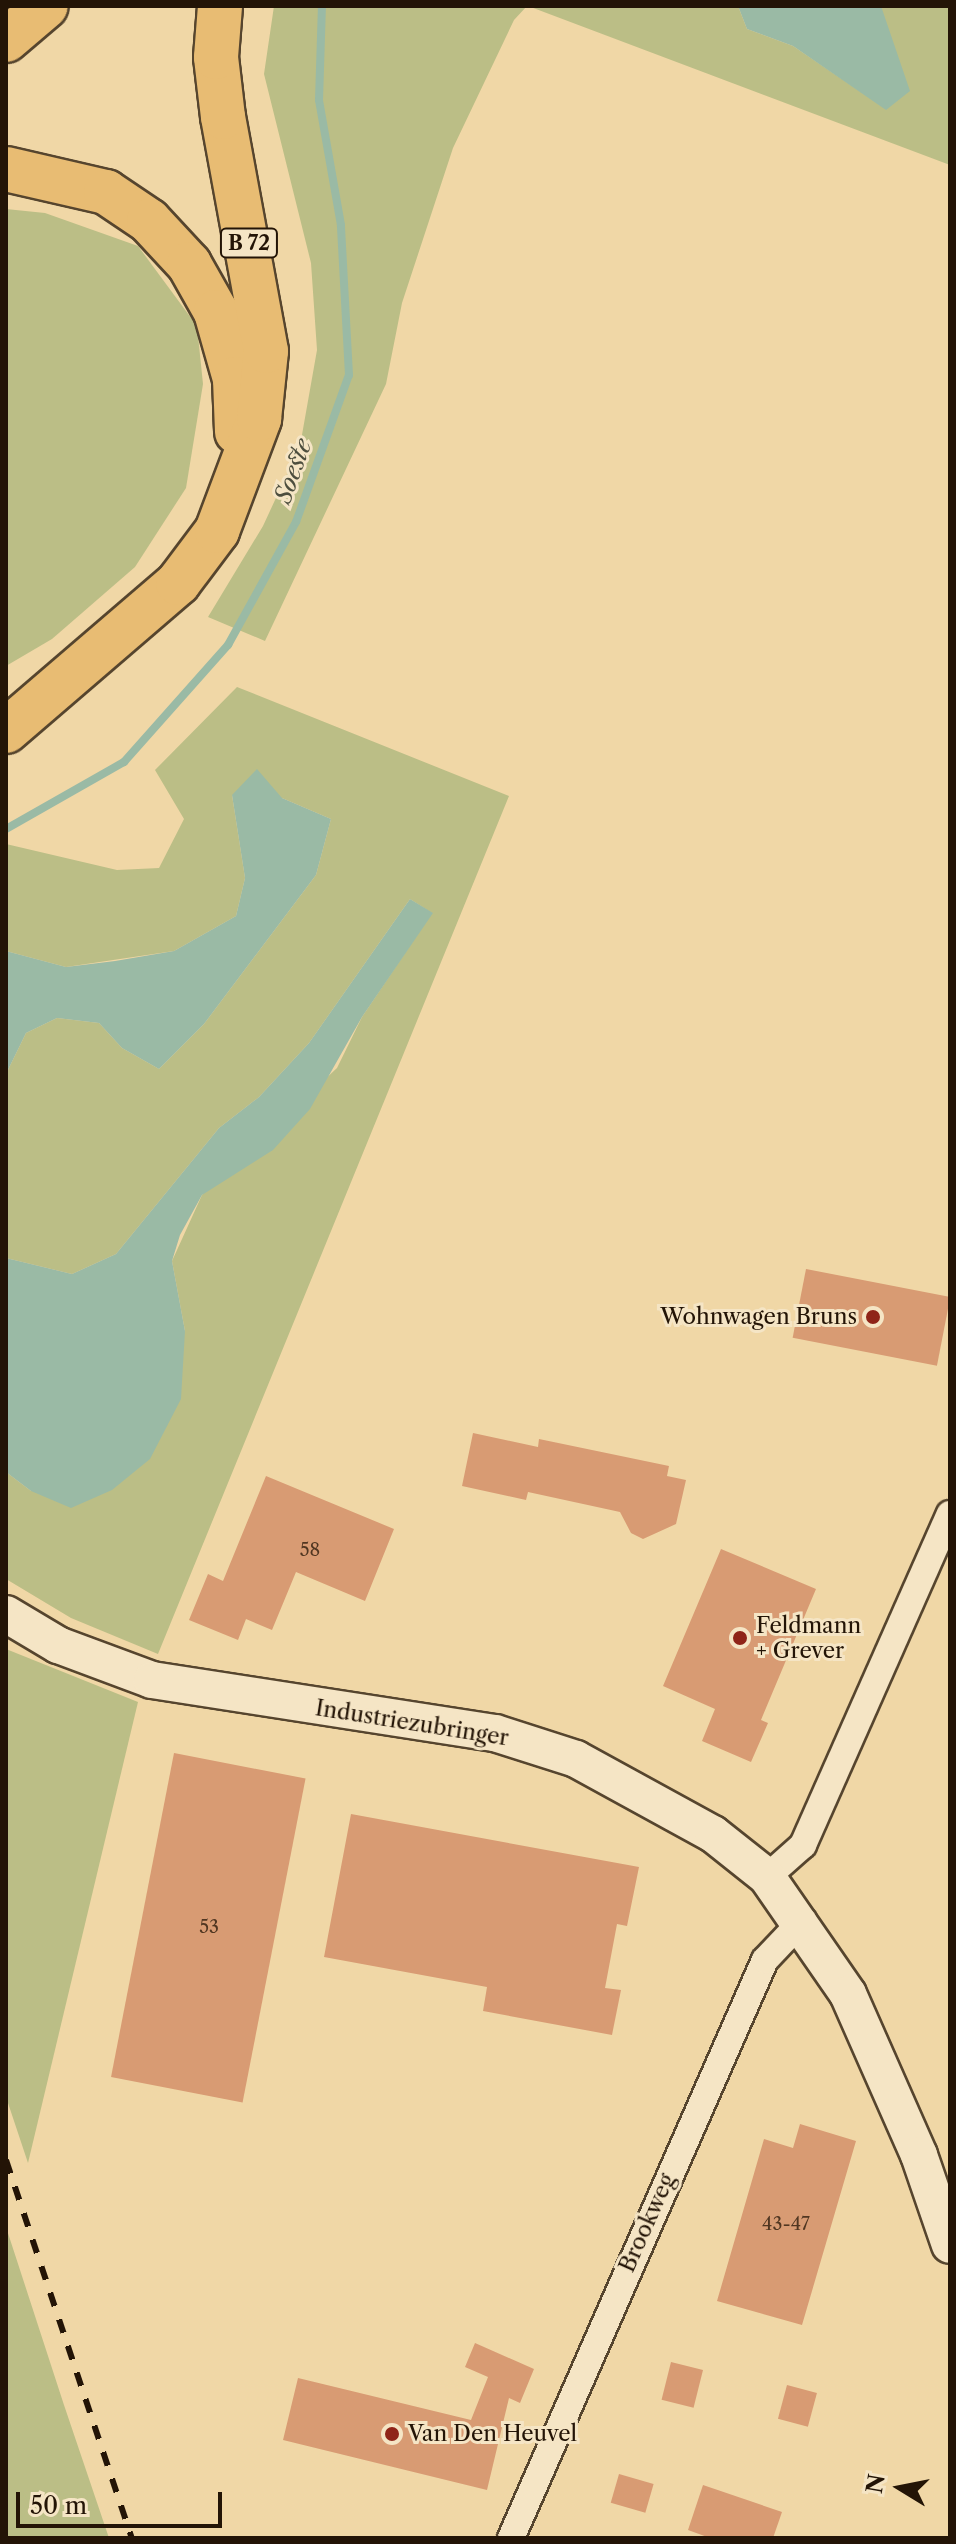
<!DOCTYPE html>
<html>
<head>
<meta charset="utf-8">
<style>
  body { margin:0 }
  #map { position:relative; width:956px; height:2544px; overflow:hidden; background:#f0d7a6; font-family:"Libre Caslon Text",serif }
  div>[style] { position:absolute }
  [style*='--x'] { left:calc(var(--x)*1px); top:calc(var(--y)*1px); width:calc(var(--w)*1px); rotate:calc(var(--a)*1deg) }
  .green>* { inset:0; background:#bbbe86 }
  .water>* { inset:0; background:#9abaa5 }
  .stream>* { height:8px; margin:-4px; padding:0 4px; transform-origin:4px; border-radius:4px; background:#9abaa5 }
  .building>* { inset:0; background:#d89b73; transform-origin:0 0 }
  .roads { filter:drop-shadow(2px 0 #56452e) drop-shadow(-2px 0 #56452e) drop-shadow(0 2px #56452e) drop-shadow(0 -2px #56452e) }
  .street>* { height:26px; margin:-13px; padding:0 13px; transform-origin:13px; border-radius:13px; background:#f5e5c5 }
  .secondary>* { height:36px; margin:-18px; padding:0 18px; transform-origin:18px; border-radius:18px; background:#f5e5c5 }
  .highway>* { height:44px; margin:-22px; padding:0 22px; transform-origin:22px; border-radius:22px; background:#e8bc73 }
  .rail>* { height:6px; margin-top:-3px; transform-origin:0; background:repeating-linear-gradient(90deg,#231406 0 14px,transparent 0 28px) }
  .dots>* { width:22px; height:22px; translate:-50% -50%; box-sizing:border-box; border:4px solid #f5e5c5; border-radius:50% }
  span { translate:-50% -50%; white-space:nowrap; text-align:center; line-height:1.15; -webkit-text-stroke:6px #f5e5c5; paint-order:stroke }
  .number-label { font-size:18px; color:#503621 }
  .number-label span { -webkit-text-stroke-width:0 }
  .shield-label span { padding:2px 6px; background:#f5e5c5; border:2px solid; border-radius:6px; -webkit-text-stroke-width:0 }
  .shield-label { font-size:20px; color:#231406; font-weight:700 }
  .poi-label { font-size:22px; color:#231406 }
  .right { translate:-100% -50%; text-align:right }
  .left { translate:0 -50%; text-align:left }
  .street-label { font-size:22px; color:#231406 }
  .water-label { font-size:24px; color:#4d4e3e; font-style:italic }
  .frame { position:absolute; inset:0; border:8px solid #231406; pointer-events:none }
  .north { position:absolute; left:860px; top:2448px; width:80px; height:80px; -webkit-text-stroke:6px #f5e5c5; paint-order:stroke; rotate:280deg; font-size:22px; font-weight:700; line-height:32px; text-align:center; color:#231406 }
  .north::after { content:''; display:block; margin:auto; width:28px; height:36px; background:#231406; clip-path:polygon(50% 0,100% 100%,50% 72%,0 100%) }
  .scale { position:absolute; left:16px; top:2492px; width:206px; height:36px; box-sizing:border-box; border:4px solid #231406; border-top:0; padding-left:10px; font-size:24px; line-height:28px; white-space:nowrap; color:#231406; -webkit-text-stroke:6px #f5e5c5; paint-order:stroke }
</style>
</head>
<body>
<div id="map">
  <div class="green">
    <div style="clip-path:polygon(274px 6px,527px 6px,514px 20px,453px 148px,402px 303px,386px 384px,265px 641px,208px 617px,263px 526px,300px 446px,317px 350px,311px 263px,264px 74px)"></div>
    <div style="clip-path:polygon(528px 6px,738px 6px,747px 29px,793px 46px,886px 109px,881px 6px,950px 6px,950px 165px)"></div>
    <div style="clip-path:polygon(6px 209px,45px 213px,138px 246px,197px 326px,203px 384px,186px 488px,135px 567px,52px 639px,6px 666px)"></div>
    <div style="clip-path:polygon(237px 687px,509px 796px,158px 1654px,71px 1618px,6px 1579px,6px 1472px,31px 1491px,185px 1331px,172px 1261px,202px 1195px,337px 1068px,362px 1017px,432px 913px,410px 899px,309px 1043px,259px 1097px,219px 1128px,116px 1254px,72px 1274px,6px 1258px,6px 1074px,26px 1033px,57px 1018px,99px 1023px,122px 1048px,159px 1069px,204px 1024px,316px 875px,331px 819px,282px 798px,232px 795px,245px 878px,236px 916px,174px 951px,66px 967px,6px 951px,6px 844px,117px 870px,159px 868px,184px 819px,155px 770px)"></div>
    <div style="clip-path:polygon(6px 1649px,138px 1702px,28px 2163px,6px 2097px)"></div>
    <div style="clip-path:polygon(6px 2227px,64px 2405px,109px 2538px,6px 2538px)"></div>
  </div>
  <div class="water">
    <div style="clip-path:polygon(738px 6px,881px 6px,910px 91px,886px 110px,793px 46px,747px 29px)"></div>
    <div style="clip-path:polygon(257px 769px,282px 798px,331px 819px,316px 875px,204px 1024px,159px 1069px,122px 1048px,99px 1023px,57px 1018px,26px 1033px,6px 1074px,6px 951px,66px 967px,115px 961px,174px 951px,236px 916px,245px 878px,232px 795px)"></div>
    <div style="clip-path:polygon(410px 899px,433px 913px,362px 1017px,310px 1109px,273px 1150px,202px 1195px,180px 1235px,172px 1261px,185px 1331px,181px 1399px,150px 1459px,112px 1490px,71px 1508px,31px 1491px,6px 1472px,6px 1258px,72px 1274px,116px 1254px,219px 1128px,259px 1097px,309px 1043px)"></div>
  </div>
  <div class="stream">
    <div style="--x:6;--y:829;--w:136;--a:-29.6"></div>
    <div style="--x:124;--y:762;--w:157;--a:-48.4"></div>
    <div style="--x:228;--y:645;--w:141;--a:-61.1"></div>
    <div style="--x:296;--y:522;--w:156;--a:-70.2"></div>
    <div style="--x:349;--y:375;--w:150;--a:-93.1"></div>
    <div style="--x:341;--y:225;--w:127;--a:-100"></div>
    <div style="--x:319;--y:100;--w:94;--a:-88.2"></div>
  </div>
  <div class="building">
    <div style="left:806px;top:1269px;width:147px;height:70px;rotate:11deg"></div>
    <div style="clip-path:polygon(473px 1433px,538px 1447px,539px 1439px,669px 1466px,667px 1476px,686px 1480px,676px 1524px,643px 1539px,631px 1533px,620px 1512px,528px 1492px,526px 1500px,462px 1486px)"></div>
    <div style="clip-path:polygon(266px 1476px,394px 1529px,365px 1601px,296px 1572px,272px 1630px,246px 1619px,238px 1640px,189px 1620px,208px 1574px,223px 1581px)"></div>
    <div style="clip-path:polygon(721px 1549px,816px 1589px,761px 1720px,768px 1723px,751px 1762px,702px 1741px,715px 1709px,663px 1686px)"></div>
    <div style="left:174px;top:1753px;width:134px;height:330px;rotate:11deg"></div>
    <div style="clip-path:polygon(351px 1814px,639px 1867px,627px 1926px,617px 1924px,605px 1988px,621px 1990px,612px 2035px,483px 2011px,487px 1987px,324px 1957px)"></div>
    <div style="clip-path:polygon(800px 2124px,856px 2141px,802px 2325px,717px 2301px,764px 2139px,793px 2148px)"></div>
    <div style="clip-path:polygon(475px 2343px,534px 2369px,520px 2403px,509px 2398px,487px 2490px,283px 2440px,298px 2378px,471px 2420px,488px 2377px,465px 2367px)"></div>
    <div style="left:671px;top:2362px;width:33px;height:39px;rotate:14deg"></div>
    <div style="left:787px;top:2385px;width:31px;height:35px;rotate:15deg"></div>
    <div style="left:619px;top:2474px;width:36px;height:30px;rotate:16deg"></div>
    <div style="clip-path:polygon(703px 2485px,782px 2512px,773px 2538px,710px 2538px,688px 2530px)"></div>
  </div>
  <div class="roads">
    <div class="street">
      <div style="--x:767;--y:1877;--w:48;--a:-41.6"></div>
      <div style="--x:803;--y:1845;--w:362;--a:-66.1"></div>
      <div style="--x:511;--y:2538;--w:631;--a:-66.28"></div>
      <div style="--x:765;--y:1960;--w:55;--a:-46.5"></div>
    </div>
    <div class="secondary">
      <div style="--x:6;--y:1614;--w:61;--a:30.8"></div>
      <div style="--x:58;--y:1645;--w:100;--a:20.4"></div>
      <div style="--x:152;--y:1680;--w:347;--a:8.8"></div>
      <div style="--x:495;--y:1733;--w:85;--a:17.8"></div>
      <div style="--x:576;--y:1759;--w:156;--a:28.7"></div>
      <div style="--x:713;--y:1834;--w:69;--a:38.5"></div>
      <div style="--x:767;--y:1877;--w:142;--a:55.3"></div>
      <div style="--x:848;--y:1994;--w:176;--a:66.2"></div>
      <div style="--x:919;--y:2155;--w:95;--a:71"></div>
    </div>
    <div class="highway">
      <div style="--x:6;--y:40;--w:52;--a:-40.4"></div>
      <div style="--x:6;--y:169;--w:103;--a:13"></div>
      <div style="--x:106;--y:192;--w:52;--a:34"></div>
      <div style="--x:149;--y:221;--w:59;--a:47.1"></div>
      <div style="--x:189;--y:264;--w:55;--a:60.6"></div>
      <div style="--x:216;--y:312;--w:70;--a:74.2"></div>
      <div style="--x:235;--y:379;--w:53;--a:87.8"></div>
      <div style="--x:6;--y:731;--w:227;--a:-40.7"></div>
      <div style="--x:178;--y:583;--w:65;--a:-53.1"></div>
      <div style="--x:217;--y:531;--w:120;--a:-69.4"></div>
      <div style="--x:259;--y:419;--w:68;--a:-84.1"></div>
      <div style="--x:266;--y:351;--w:238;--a:-100.4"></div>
      <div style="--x:223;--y:117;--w:60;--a:-96.7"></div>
      <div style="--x:216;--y:57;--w:51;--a:-85.5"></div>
    </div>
  </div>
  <div class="rail">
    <div style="--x:6;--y:2160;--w:398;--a:71.6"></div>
  </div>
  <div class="dots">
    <div style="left:873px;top:1317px;background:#8f2418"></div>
    <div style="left:740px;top:1638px;background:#8f2418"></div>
    <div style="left:392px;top:2434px;background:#8f2418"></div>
  </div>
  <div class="number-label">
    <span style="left:310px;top:1550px">58</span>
    <span style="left:209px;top:1927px">53</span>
    <span style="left:786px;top:2224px">43-47</span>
  </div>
  <div class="shield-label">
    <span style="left:249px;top:243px">B 72</span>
  </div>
  <div class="poi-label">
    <span class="right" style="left:857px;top:1317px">Wohnwagen Bruns</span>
    <span class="left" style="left:756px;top:1638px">Feldmann<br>+ Grever</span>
    <span class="left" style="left:408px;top:2434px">Van Den Heuvel</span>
  </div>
  <div class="street-label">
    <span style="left:412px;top:1723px;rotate:9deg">Industriezubringer</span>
    <span style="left:647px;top:2223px;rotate:-66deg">Brookweg</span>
  </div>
  <div class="water-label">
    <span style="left:293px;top:471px;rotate:-70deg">Soeste</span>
  </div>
  <div class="frame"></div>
  <div class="north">N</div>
  <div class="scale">50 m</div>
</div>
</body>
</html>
